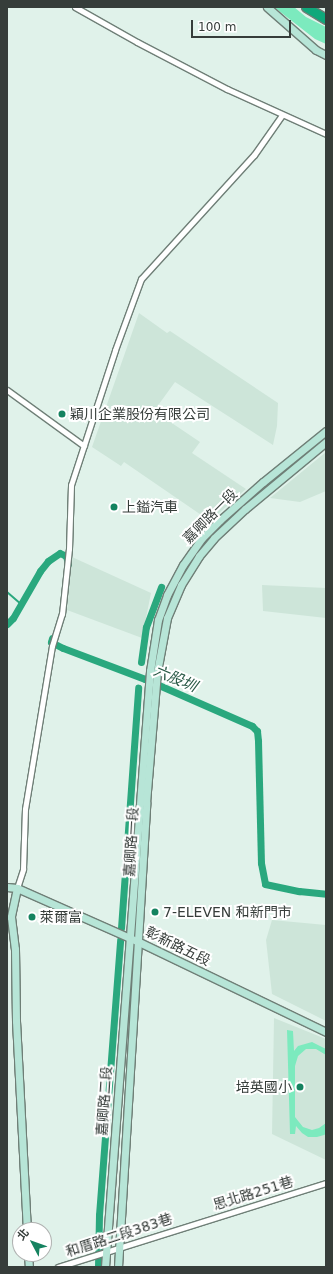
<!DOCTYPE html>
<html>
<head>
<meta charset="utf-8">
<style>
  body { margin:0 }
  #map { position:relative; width:333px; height:1274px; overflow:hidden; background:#e0f2ea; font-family:"DejaVu Sans","Noto Sans TC",sans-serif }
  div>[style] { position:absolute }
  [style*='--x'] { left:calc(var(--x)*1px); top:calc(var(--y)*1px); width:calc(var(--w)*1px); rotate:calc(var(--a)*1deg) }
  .built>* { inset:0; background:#cde5d9 }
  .green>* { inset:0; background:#7ceabe }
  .stream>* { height:2px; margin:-1px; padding:0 1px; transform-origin:1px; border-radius:1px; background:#2aa87e }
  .canal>* { height:7px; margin:-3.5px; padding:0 3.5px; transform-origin:3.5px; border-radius:3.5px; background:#2aa87e }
  .roads { filter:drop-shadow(1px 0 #6f7f77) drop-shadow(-1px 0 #6f7f77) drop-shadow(0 1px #6f7f77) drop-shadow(0 -1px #6f7f77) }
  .street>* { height:5px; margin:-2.5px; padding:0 2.5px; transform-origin:2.5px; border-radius:2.5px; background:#fff }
  .secondary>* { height:7px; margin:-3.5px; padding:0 3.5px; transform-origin:3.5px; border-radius:3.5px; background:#b7e5d7 }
  .highway>* { height:9px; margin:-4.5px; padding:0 4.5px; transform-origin:4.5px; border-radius:4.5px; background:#10a87b }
  .dots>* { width:11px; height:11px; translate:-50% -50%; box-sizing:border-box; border:2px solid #fff; border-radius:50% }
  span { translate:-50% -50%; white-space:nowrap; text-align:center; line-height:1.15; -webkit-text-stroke:4px #fff; paint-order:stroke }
  .poi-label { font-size:14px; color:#363d3a }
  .left { translate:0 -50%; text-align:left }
  .right { translate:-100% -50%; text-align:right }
  .street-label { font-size:14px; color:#363d3a }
  .water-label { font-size:15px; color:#295946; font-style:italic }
  .frame { position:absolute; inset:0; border:8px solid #363d3a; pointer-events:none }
  .north { position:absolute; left:12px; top:1222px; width:40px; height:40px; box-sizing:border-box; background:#fff; border:1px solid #afb1b0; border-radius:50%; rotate:311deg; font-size:11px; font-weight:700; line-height:16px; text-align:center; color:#363d3a }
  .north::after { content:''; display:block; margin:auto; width:14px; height:18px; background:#158360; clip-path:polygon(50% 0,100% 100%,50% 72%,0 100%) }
  .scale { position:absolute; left:191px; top:20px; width:100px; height:18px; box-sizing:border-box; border:2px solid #363d3a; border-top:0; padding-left:5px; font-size:12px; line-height:14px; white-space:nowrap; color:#363d3a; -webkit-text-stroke:3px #fff; paint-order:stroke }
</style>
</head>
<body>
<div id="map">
  <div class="built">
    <div style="clip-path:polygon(139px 313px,167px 333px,170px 331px,278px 403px,277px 426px,273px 445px,175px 382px,154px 411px,200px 442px,192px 453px,246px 489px,210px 521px,124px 462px,121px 466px,92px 447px)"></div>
    <div style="clip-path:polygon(326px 452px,326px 491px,300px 502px,270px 498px)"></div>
    <div style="clip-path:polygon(72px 557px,151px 593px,142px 638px,67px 610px)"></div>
    <div style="clip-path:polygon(262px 585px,326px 588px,326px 618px,263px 611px)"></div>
    <div style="clip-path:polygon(272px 920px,326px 925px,326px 1021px,272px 994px,266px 940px)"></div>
    <div style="clip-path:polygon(274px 1018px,326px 1039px,326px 1160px,272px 1134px)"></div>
  </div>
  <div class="green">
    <div style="clip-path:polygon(274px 7px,294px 7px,306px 17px,326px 27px,326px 44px,315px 39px)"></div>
    <div style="clip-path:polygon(287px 1030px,293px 1031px,294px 1051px,298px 1046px,312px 1042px,326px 1049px,326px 1055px,316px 1049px,306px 1049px,298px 1056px,295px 1066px,295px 1117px,303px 1127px,312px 1130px,319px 1128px,326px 1123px,326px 1134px,324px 1135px,317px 1137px,308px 1137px,302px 1133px,296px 1126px,295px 1134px,290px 1134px)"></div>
  </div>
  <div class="stream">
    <div style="--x:7;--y:592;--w:18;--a:41"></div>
  </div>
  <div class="canal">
    <div style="--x:7;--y:624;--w:8;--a:-45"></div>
    <div style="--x:13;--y:618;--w:54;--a:-60.1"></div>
    <div style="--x:40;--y:571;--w:13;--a:-51"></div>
    <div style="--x:48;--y:561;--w:14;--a:-34"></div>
    <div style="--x:60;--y:553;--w:7;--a:27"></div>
    <div style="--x:66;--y:556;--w:8;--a:76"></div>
    <div style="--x:52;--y:638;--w:4;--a:104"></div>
    <div style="--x:51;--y:642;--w:13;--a:27"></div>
    <div style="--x:63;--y:648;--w:88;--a:20.7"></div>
    <div style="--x:145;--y:679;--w:117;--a:23.7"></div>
    <div style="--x:252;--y:726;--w:7;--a:45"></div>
    <div style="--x:257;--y:731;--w:10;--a:84"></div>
    <div style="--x:258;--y:741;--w:122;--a:88.6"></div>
    <div style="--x:261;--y:863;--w:21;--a:79"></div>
    <div style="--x:265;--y:884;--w:35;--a:12"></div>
    <div style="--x:299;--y:891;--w:27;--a:6"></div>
    <div style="--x:141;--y:662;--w:35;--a:-82"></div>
    <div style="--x:146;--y:627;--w:43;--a:-69.4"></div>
    <div style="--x:121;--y:928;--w:241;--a:-85.9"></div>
    <div style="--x:98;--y:1267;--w:52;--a:-88.9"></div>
    <div style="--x:99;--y:1215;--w:276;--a:-85.6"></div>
  </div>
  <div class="roads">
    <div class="street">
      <div style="--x:75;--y:7;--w:71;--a:29.4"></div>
      <div style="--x:137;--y:42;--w:102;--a:27.6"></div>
      <div style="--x:227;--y:89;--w:109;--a:24.4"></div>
      <div style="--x:7;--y:390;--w:95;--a:36"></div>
      <div style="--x:157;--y:672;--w:20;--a:15"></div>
      <div style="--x:17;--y:888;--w:20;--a:-72"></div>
      <div style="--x:23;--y:869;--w:60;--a:-88.1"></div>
      <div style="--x:25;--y:809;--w:165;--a:-80.6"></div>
      <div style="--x:52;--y:646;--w:34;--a:-73"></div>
      <div style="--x:62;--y:614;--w:65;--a:-83.9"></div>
      <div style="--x:69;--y:549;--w:64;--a:-88.2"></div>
      <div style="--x:71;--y:485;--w:142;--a:-71.9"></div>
      <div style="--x:115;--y:350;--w:76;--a:-69.9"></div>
      <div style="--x:141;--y:279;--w:168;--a:-47.7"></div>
      <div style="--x:254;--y:155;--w:49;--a:-55"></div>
      <div style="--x:58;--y:1267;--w:281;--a:-17.4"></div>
    </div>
    <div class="secondary">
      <div style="--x:267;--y:7;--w:65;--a:41.3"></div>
      <div style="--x:316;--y:50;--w:11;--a:27"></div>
      <div style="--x:7;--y:887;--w:10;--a:6"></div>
      <div style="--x:17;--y:888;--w:133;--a:23.9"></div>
      <div style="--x:139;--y:942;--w:208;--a:25.7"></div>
      <div style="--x:17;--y:888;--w:30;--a:102"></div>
      <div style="--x:11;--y:917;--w:32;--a:83"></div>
      <div style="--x:15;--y:949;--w:72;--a:89.2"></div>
      <div style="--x:16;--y:1021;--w:209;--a:87"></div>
      <div style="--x:28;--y:1254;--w:13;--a:86"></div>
      <div style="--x:105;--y:1267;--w:598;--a:-85.68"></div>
      <div style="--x:150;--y:671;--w:52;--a:-81.1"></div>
      <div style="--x:158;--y:620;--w:27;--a:-70"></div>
      <div style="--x:167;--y:595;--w:34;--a:-62"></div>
      <div style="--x:183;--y:565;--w:33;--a:-55"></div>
      <div style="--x:202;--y:538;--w:25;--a:-45"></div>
      <div style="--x:220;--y:520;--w:57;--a:-41.5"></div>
      <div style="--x:263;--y:482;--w:81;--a:-39"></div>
      <div style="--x:118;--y:1267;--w:465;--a:-86.5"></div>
      <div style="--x:146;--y:803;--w:131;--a:-85.2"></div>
      <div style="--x:157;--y:672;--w:55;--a:-79.5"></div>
      <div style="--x:167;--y:618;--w:36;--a:-67"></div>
      <div style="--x:181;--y:585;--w:34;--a:-58"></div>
      <div style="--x:199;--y:556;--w:23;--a:-50"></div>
      <div style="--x:214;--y:538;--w:42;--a:-43.1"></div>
      <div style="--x:245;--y:509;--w:105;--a:-39.6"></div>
    </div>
    <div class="highway">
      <div style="--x:306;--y:7;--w:23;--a:31"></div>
    </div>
  </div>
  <div class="dots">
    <div style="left:62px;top:414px;background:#158360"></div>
    <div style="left:114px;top:507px;background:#158360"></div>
    <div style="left:155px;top:912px;background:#158360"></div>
    <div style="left:32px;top:917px;background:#158360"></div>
    <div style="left:300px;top:1087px;background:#158360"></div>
  </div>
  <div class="poi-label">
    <span class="left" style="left:70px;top:414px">穎川企業股份有限公司</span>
    <span class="left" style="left:122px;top:507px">上鎰汽車</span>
    <span class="left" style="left:163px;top:912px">7-ELEVEN 和新門市</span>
    <span class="left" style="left:40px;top:917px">萊爾富</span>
    <span class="right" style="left:292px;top:1087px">培英國小</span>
  </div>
  <div class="street-label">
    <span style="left:210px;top:516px;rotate:-45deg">嘉卿路一段</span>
    <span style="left:131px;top:842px;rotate:-87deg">嘉卿路一段</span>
    <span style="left:178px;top:946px;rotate:26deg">彰新路五段</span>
    <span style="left:104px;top:1101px;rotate:-86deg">嘉卿路二段</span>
    <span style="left:253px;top:1193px;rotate:-17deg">思北路251巷</span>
    <span style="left:119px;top:1235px;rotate:-18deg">和厝路二段383巷</span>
  </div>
  <div class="water-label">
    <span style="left:175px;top:679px;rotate:23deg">六股圳</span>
  </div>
  <div class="frame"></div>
  <div class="north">北</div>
  <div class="scale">100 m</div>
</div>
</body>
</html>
